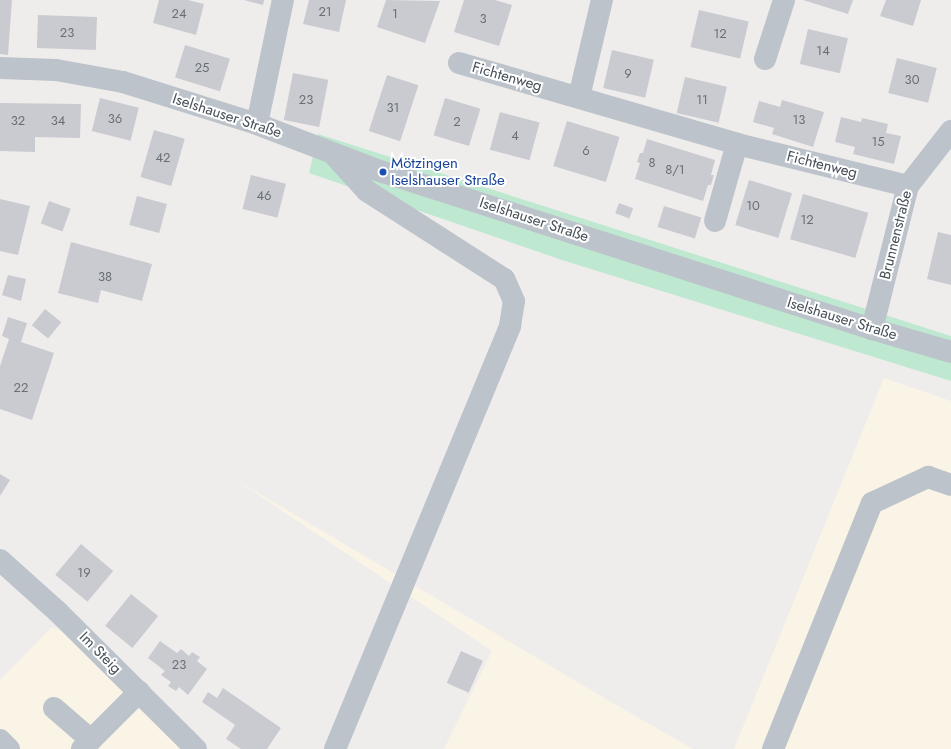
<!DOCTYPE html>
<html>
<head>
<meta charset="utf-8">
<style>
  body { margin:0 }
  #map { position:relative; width:951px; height:749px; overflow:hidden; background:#efecec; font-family:Jost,sans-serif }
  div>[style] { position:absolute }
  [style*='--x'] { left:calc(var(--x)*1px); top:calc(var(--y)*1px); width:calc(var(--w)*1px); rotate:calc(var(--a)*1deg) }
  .commercial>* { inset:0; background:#f9f4e6 }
  .green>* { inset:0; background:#bee9d0 }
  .building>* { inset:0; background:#cacbd1; transform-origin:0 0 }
  .minor>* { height:22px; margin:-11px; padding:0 11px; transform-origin:11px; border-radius:11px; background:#bcc3ca }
  .dots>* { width:11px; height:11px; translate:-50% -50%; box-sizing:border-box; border:2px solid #fff; border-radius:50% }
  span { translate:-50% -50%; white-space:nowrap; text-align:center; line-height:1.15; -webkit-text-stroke:4px #fff; paint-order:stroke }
  .number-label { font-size:13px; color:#686e76 }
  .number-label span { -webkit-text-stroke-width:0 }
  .street-label { font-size:15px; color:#474f57 }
  .transit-label { font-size:15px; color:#164399 }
  .left { translate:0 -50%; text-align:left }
</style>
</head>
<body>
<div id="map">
  <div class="commercial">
    <div style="clip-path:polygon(884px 378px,951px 401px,951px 749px,734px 749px)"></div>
    <div style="clip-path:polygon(233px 478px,613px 703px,693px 749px,444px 749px,492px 651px)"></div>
    <div style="clip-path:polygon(52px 627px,87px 641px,204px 749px,0 749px,0 680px)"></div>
  </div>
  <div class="green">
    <div style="clip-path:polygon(318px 134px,951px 336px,951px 381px,565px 261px,309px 173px)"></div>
  </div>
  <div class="building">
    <div style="clip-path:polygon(0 0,12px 0,8px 55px,0 54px)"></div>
    <div style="clip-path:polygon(159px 0,188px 0,204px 4px,196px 35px,153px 23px)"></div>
    <div style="clip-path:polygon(244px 0,264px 0,263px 5px)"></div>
    <div style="clip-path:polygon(309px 0,346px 0,339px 32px,303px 24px)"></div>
    <div style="clip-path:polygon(386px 0,440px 1px,425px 43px,377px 27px)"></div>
    <div style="clip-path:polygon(464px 0,495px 0,512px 5px,499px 46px,454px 32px)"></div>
    <div style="clip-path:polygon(803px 0,853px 0,848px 14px)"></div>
    <div style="clip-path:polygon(886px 0,921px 0,913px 26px,880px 16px)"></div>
    <div style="left:699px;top:10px;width:51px;height:38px;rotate:13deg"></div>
    <div style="left:38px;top:15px;width:59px;height:33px;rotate:2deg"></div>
    <div style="left:808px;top:29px;width:41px;height:36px;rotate:13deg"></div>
    <div style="left:185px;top:45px;width:47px;height:34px;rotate:17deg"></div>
    <div style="left:612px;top:50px;width:43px;height:39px;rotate:13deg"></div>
    <div style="left:897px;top:58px;width:41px;height:36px;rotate:14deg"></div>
    <div style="left:293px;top:73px;width:36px;height:48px;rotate:11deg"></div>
    <div style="left:387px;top:75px;width:33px;height:59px;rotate:18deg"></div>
    <div style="left:685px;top:77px;width:43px;height:37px;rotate:13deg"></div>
    <div style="left:100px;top:98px;width:40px;height:34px;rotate:14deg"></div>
    <div style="left:445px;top:98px;width:37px;height:39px;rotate:17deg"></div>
    <div style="clip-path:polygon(782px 100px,824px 112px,813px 147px,772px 134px,774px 128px,753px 122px,759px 101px,780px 107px)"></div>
    <div style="clip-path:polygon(0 103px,81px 104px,80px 138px,35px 137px,35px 152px,0 151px)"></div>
    <div style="left:500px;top:112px;width:41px;height:39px;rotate:15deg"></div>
    <div style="clip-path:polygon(841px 117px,861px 122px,862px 118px,888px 124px,886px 133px,901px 136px,894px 164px,853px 154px,855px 147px,835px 142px)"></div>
    <div style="left:567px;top:121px;width:55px;height:47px;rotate:17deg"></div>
    <div style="left:154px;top:130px;width:32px;height:49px;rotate:16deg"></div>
    <div style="clip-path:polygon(647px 139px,715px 160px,711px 175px,714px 175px,711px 185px,708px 185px,703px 201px,635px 179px,640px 163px,637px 162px,640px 153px,643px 153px)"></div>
    <div style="left:251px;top:175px;width:36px;height:35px;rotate:14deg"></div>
    <div style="left:749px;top:180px;width:45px;height:47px;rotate:17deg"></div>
    <div style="left:803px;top:194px;width:68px;height:47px;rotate:16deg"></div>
    <div style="left:137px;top:196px;width:31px;height:30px;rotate:15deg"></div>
    <div style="clip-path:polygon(0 199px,30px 206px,18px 255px,0 251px)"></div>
    <div style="left:49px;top:201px;width:23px;height:24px;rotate:20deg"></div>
    <div style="left:619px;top:203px;width:15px;height:11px;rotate:20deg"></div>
    <div style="left:664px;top:206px;width:39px;height:22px;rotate:17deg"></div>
    <div style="clip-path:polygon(938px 232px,951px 235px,951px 285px,927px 279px)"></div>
    <div style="clip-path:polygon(71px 242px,152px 264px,142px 301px,101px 290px,98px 303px,58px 293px)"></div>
    <div style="clip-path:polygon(8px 275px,26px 279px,21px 301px,2px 295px)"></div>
    <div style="left:45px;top:309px;width:21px;height:21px;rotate:39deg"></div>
    <div style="clip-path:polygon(8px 317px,27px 323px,21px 342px,54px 353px,32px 420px,0 409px,0 366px,9px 339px,2px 336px)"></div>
    <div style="clip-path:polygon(0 474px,10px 480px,0 496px)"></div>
    <div style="left:81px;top:544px;width:42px;height:40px;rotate:40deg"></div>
    <div style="left:131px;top:594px;width:35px;height:41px;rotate:39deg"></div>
    <div style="clip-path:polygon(160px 641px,177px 653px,181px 649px,189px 656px,192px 652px,200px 657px,197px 661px,207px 669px,188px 695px,179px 687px,176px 691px,168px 686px,171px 682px,161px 675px,165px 671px,148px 658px)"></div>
    <div style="left:461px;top:651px;width:24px;height:35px;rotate:24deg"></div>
    <div style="clip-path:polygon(223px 688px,281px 728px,267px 749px,241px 749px,226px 739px,235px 725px,202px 702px,208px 692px,217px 698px)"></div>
  </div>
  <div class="minor">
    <div style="--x:765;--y:59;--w:62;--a:-72.1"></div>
    <div style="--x:459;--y:63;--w:290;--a:16.2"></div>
    <div style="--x:737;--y:144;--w:176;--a:13.8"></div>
    <div style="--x:0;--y:68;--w:56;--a:2"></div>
    <div style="--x:56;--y:70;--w:68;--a:10.2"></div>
    <div style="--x:123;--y:82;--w:140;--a:17.4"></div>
    <div style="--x:257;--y:124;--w:135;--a:20.9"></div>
    <div style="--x:383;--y:172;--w:514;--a:17.8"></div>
    <div style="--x:872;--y:329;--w:82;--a:16.2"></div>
    <div style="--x:579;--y:97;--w:100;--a:-76.7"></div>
    <div style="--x:257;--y:124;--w:127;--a:-78.2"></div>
    <div style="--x:715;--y:221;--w:80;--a:-74.1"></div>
    <div style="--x:872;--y:329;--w:147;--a:-75.9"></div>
    <div style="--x:908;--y:186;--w:70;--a:-52"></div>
    <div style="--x:0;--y:560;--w:79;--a:41.9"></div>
    <div style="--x:59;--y:613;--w:193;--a:44.8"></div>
    <div style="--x:54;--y:708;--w:49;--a:40.9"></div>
    <div style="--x:0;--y:740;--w:13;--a:45"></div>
    <div style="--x:82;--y:749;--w:81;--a:-45"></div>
    <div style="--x:335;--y:749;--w:458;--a:-67.5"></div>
    <div style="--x:510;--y:326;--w:25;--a:-81"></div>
    <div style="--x:514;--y:301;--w:24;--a:-114"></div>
    <div style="--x:504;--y:279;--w:163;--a:-147.3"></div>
    <div style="--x:367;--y:191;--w:46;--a:-132.4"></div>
    <div style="--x:773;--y:749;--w:265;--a:-68.1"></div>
    <div style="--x:872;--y:503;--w:62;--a:-24.9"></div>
    <div style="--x:928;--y:477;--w:24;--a:19"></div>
  </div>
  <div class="dots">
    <div style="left:383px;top:172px;background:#1a4fb4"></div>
  </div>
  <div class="number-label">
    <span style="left:325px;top:12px">21</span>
    <span style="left:179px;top:14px">24</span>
    <span style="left:395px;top:14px">1</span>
    <span style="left:483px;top:19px">3</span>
    <span style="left:67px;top:33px">23</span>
    <span style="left:720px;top:34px">12</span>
    <span style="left:823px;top:51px">14</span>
    <span style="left:202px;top:68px">25</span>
    <span style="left:628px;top:74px">9</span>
    <span style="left:912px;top:80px">30</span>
    <span style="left:306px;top:100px">23</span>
    <span style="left:702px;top:100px">11</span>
    <span style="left:393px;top:108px">31</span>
    <span style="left:115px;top:119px">36</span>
    <span style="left:799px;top:120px">13</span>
    <span style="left:18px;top:121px">32</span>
    <span style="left:58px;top:121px">34</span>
    <span style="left:457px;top:122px">2</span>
    <span style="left:515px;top:136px">4</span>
    <span style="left:878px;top:142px">15</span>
    <span style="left:586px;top:151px">6</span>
    <span style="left:163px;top:158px">42</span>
    <span style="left:652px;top:163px">8</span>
    <span style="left:675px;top:170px">8/1</span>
    <span style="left:264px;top:196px">46</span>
    <span style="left:753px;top:206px">10</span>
    <span style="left:807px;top:220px">12</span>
    <span style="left:105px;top:277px">38</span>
    <span style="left:21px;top:388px">22</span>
    <span style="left:84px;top:573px">19</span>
    <span style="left:179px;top:665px">23</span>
  </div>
  <div class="street-label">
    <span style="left:507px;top:77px;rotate:16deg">Fichtenweg</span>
    <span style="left:227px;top:116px;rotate:18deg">Iselshauser Straße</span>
    <span style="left:822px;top:165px;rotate:14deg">Fichtenweg</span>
    <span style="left:534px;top:220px;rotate:18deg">Iselshauser Straße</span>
    <span style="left:896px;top:235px;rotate:-76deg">Brunnenstraße</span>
    <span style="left:842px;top:319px;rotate:17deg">Iselshauser Straße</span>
    <span style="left:100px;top:653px;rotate:45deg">Im Steig</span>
  </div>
  <div class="transit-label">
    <span class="left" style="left:391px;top:172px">Mötzingen<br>Iselshauser Straße</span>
  </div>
</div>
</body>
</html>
